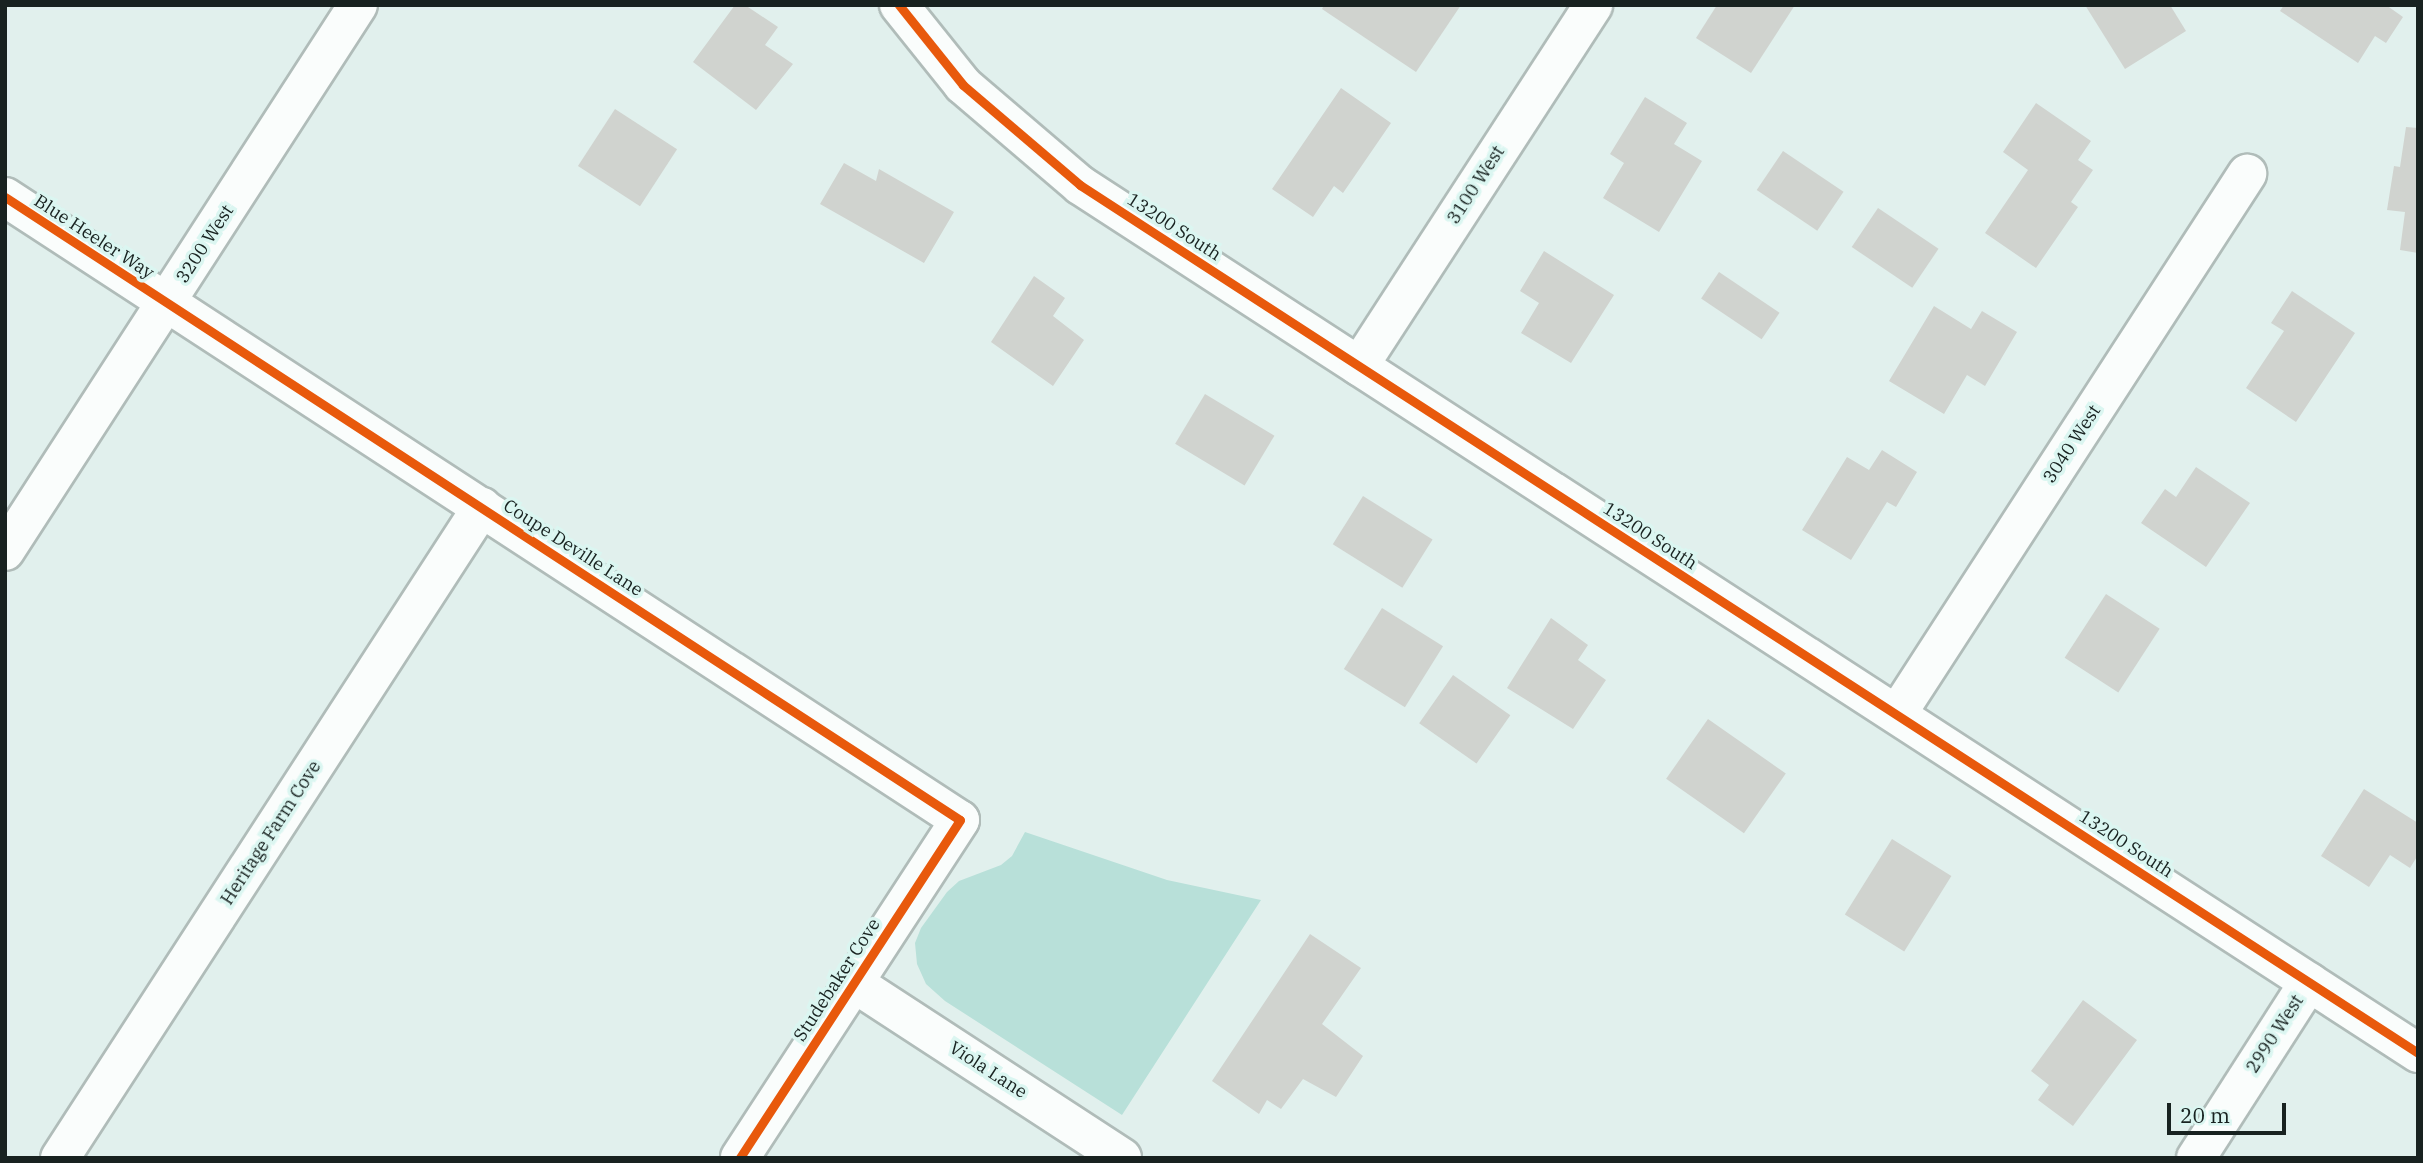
<!DOCTYPE html>
<html>
<head>
<meta charset="utf-8">
<style>
  body { margin:0 }
  #map { position:relative; width:2423px; height:1163px; overflow:hidden; background:#e1f0ed; font-family:"IBM Plex Serif",serif }
  div>[style] { position:absolute }
  [style*='--x'] { left:calc(var(--x)*1px); top:calc(var(--y)*1px); width:calc(var(--w)*1px); rotate:calc(var(--a)*1deg) }
  .green>* { inset:0; background:#b8e0d9 }
  .building>* { inset:0; background:#d0d3cf; transform-origin:0 0 }
  .roads { filter:drop-shadow(2px 0 #b0bcb9) drop-shadow(-2px 0 #b0bcb9) drop-shadow(0 2px #b0bcb9) drop-shadow(0 -2px #b0bcb9) }
  .minor>* { height:38px; margin:-19px; padding:0 19px; transform-origin:19px; border-radius:19px; background:#fafdfc }
  .cycleway>* { height:9px; margin:-4.5px; padding:0 4.5px; transform-origin:4.5px; border-radius:4.5px; background:#e8590c }
  span { translate:-50% -50%; white-space:nowrap; text-align:center; line-height:1.15; -webkit-text-stroke:7px #dbf6f1; paint-order:stroke }
  .street-label { font-size:18px; color:#182220 }
  .frame { position:absolute; inset:0; border:7px solid #182220; pointer-events:none }
  .scale { position:absolute; left:2167px; top:1103px; width:119px; height:32px; box-sizing:border-box; border:4px solid #182220; border-top:0; padding-left:9px; font-size:21px; line-height:24px; white-space:nowrap; color:#182220; -webkit-text-stroke:5px #dbf6f1; paint-order:stroke }
</style>
</head>
<body>
<div id="map">
  <div class="green">
    <div style="clip-path:polygon(1025px 832px,1167px 880px,1261px 900px,1122px 1115px,945px 1001px,926px 984px,917px 964px,915px 943px,921px 928px,947px 892px,959px 881px,1001px 865px,1012px 856px)"></div>
  </div>
  <div class="building">
    <div style="clip-path:polygon(735px 5px,745px 5px,778px 27px,765px 45px,793px 64px,756px 110px,693px 62px)"></div>
    <div style="clip-path:polygon(1324px 5px,1461px 5px,1416px 72px,1322px 9px)"></div>
    <div style="clip-path:polygon(1717px 5px,1795px 5px,1751px 73px,1696px 38px)"></div>
    <div style="clip-path:polygon(2085px 5px,2170px 5px,2186px 31px,2125px 69px)"></div>
    <div style="clip-path:polygon(2284px 5px,2386px 5px,2403px 17px,2386px 43px,2375px 36px,2358px 63px,2280px 11px)"></div>
    <div style="clip-path:polygon(1341px 88px,1391px 123px,1343px 193px,1334px 186px,1313px 217px,1272px 189px)"></div>
    <div style="clip-path:polygon(1645px 97px,1687px 123px,1674px 144px,1702px 161px,1659px 232px,1603px 198px,1624px 163px,1610px 154px)"></div>
    <div style="clip-path:polygon(2036px 103px,2091px 141px,2078px 160px,2093px 170px,2071px 202px,2078px 207px,2036px 268px,1985px 233px,2028px 170px,2003px 152px)"></div>
    <div style="left:615px;top:109px;width:74px;height:68px;rotate:33deg"></div>
    <div style="clip-path:polygon(2406px 127px,2418px 128px,2418px 253px,2400px 250px,2405px 212px,2387px 210px,2394px 166px,2400px 167px)"></div>
    <div style="left:1783px;top:151px;width:73px;height:47px;rotate:34deg"></div>
    <div style="clip-path:polygon(844px 163px,876px 181px,879px 169px,954px 212px,924px 263px,820px 204px)"></div>
    <div style="left:1878px;top:208px;width:73px;height:47px;rotate:34deg"></div>
    <div style="clip-path:polygon(1544px 251px,1614px 295px,1571px 363px,1521px 333px,1539px 303px,1520px 291px)"></div>
    <div style="left:1719px;top:272px;width:73px;height:32px;rotate:34deg"></div>
    <div style="clip-path:polygon(1034px 276px,1065px 298px,1053px 316px,1084px 340px,1053px 386px,991px 342px)"></div>
    <div style="clip-path:polygon(2292px 291px,2355px 333px,2296px 422px,2246px 388px,2284px 331px,2271px 323px)"></div>
    <div style="clip-path:polygon(1934px 306px,1971px 329px,1982px 311px,2017px 332px,1985px 386px,1967px 375px,1944px 414px,1889px 381px)"></div>
    <div style="left:1205px;top:394px;width:81px;height:58px;rotate:31deg"></div>
    <div style="clip-path:polygon(1882px 450px,1917px 472px,1896px 507px,1887px 502px,1851px 560px,1802px 530px,1847px 457px,1869px 470px)"></div>
    <div style="clip-path:polygon(2196px 467px,2250px 503px,2206px 567px,2141px 523px,2165px 489px,2176px 497px)"></div>
    <div style="left:1363px;top:496px;width:82px;height:57px;rotate:32deg"></div>
    <div style="left:2106px;top:594px;width:64px;height:76px;rotate:33deg"></div>
    <div style="left:1382px;top:608px;width:72px;height:72px;rotate:32deg"></div>
    <div style="clip-path:polygon(1551px 618px,1588px 645px,1578px 660px,1606px 680px,1573px 729px,1507px 688px)"></div>
    <div style="left:1453px;top:675px;width:70px;height:59px;rotate:35deg"></div>
    <div style="left:1708px;top:719px;width:95px;height:73px;rotate:35deg"></div>
    <div style="clip-path:polygon(2364px 789px,2418px 823px,2418px 855px,2410px 868px,2390px 855px,2369px 887px,2321px 856px)"></div>
    <div style="left:1892px;top:839px;width:70px;height:89px;rotate:32deg"></div>
    <div style="clip-path:polygon(1310px 934px,1361px 968px,1322px 1024px,1363px 1056px,1336px 1097px,1303px 1079px,1281px 1109px,1267px 1100px,1259px 1114px,1212px 1081px)"></div>
    <div style="clip-path:polygon(2083px 1000px,2137px 1040px,2073px 1126px,2038px 1100px,2049px 1085px,2031px 1071px)"></div>
  </div>
  <div class="roads">
    <div class="minor">
      <div style="--x:899;--y:5;--w:102;--a:51.3"></div>
      <div style="--x:963;--y:85;--w:154;--a:40.5"></div>
      <div style="--x:1080;--y:185;--w:1595;--a:32.97"></div>
      <div style="--x:5;--y:197;--w:1140;--a:33.12"></div>
      <div style="--x:960;--y:820;--w:403;--a:123.1"></div>
      <div style="--x:1359;--y:366;--w:430;--a:-57"></div>
      <div style="--x:5;--y:551;--w:650;--a:-57.12"></div>
      <div style="--x:1897;--y:714;--w:644;--a:-57.05"></div>
      <div style="--x:854;--y:983;--w:320;--a:33.1"></div>
      <div style="--x:60;--y:1158;--w:776;--a:-57.05"></div>
      <div style="--x:2196;--y:1158;--w:209;--a:-57.3"></div>
    </div>
  </div>
  <div class="cycleway">
    <div style="--x:899;--y:5;--w:102;--a:51.3"></div>
    <div style="--x:963;--y:85;--w:154;--a:40.5"></div>
    <div style="--x:1080;--y:185;--w:1595;--a:32.97"></div>
    <div style="--x:5;--y:197;--w:1140;--a:33.12"></div>
    <div style="--x:960;--y:820;--w:403;--a:123.1"></div>
  </div>
  <div class="street-label">
    <span style="left:1476px;top:185px;rotate:-57deg">3100 West</span>
    <span style="left:1174px;top:227px;rotate:33deg">13200 South</span>
    <span style="left:94px;top:237px;rotate:33deg">Blue Heeler Way</span>
    <span style="left:205px;top:244px;rotate:-57deg">3200 West</span>
    <span style="left:2072px;top:444px;rotate:-57deg">3040 West</span>
    <span style="left:1650px;top:536px;rotate:33deg">13200 South</span>
    <span style="left:573px;top:548px;rotate:33deg">Coupe Deville Lane</span>
    <span style="left:271px;top:833px;rotate:-57deg">Heritage Farm Cove</span>
    <span style="left:2126px;top:844px;rotate:33deg">13200 South</span>
    <span style="left:837px;top:980px;rotate:-57deg">Studebaker Cove</span>
    <span style="left:2275px;top:1034px;rotate:-57deg">2990 West</span>
    <span style="left:988px;top:1070px;rotate:33deg">Viola Lane</span>
  </div>
  <div class="frame"></div>
  <div class="scale">20 m</div>
</div>
</body>
</html>
